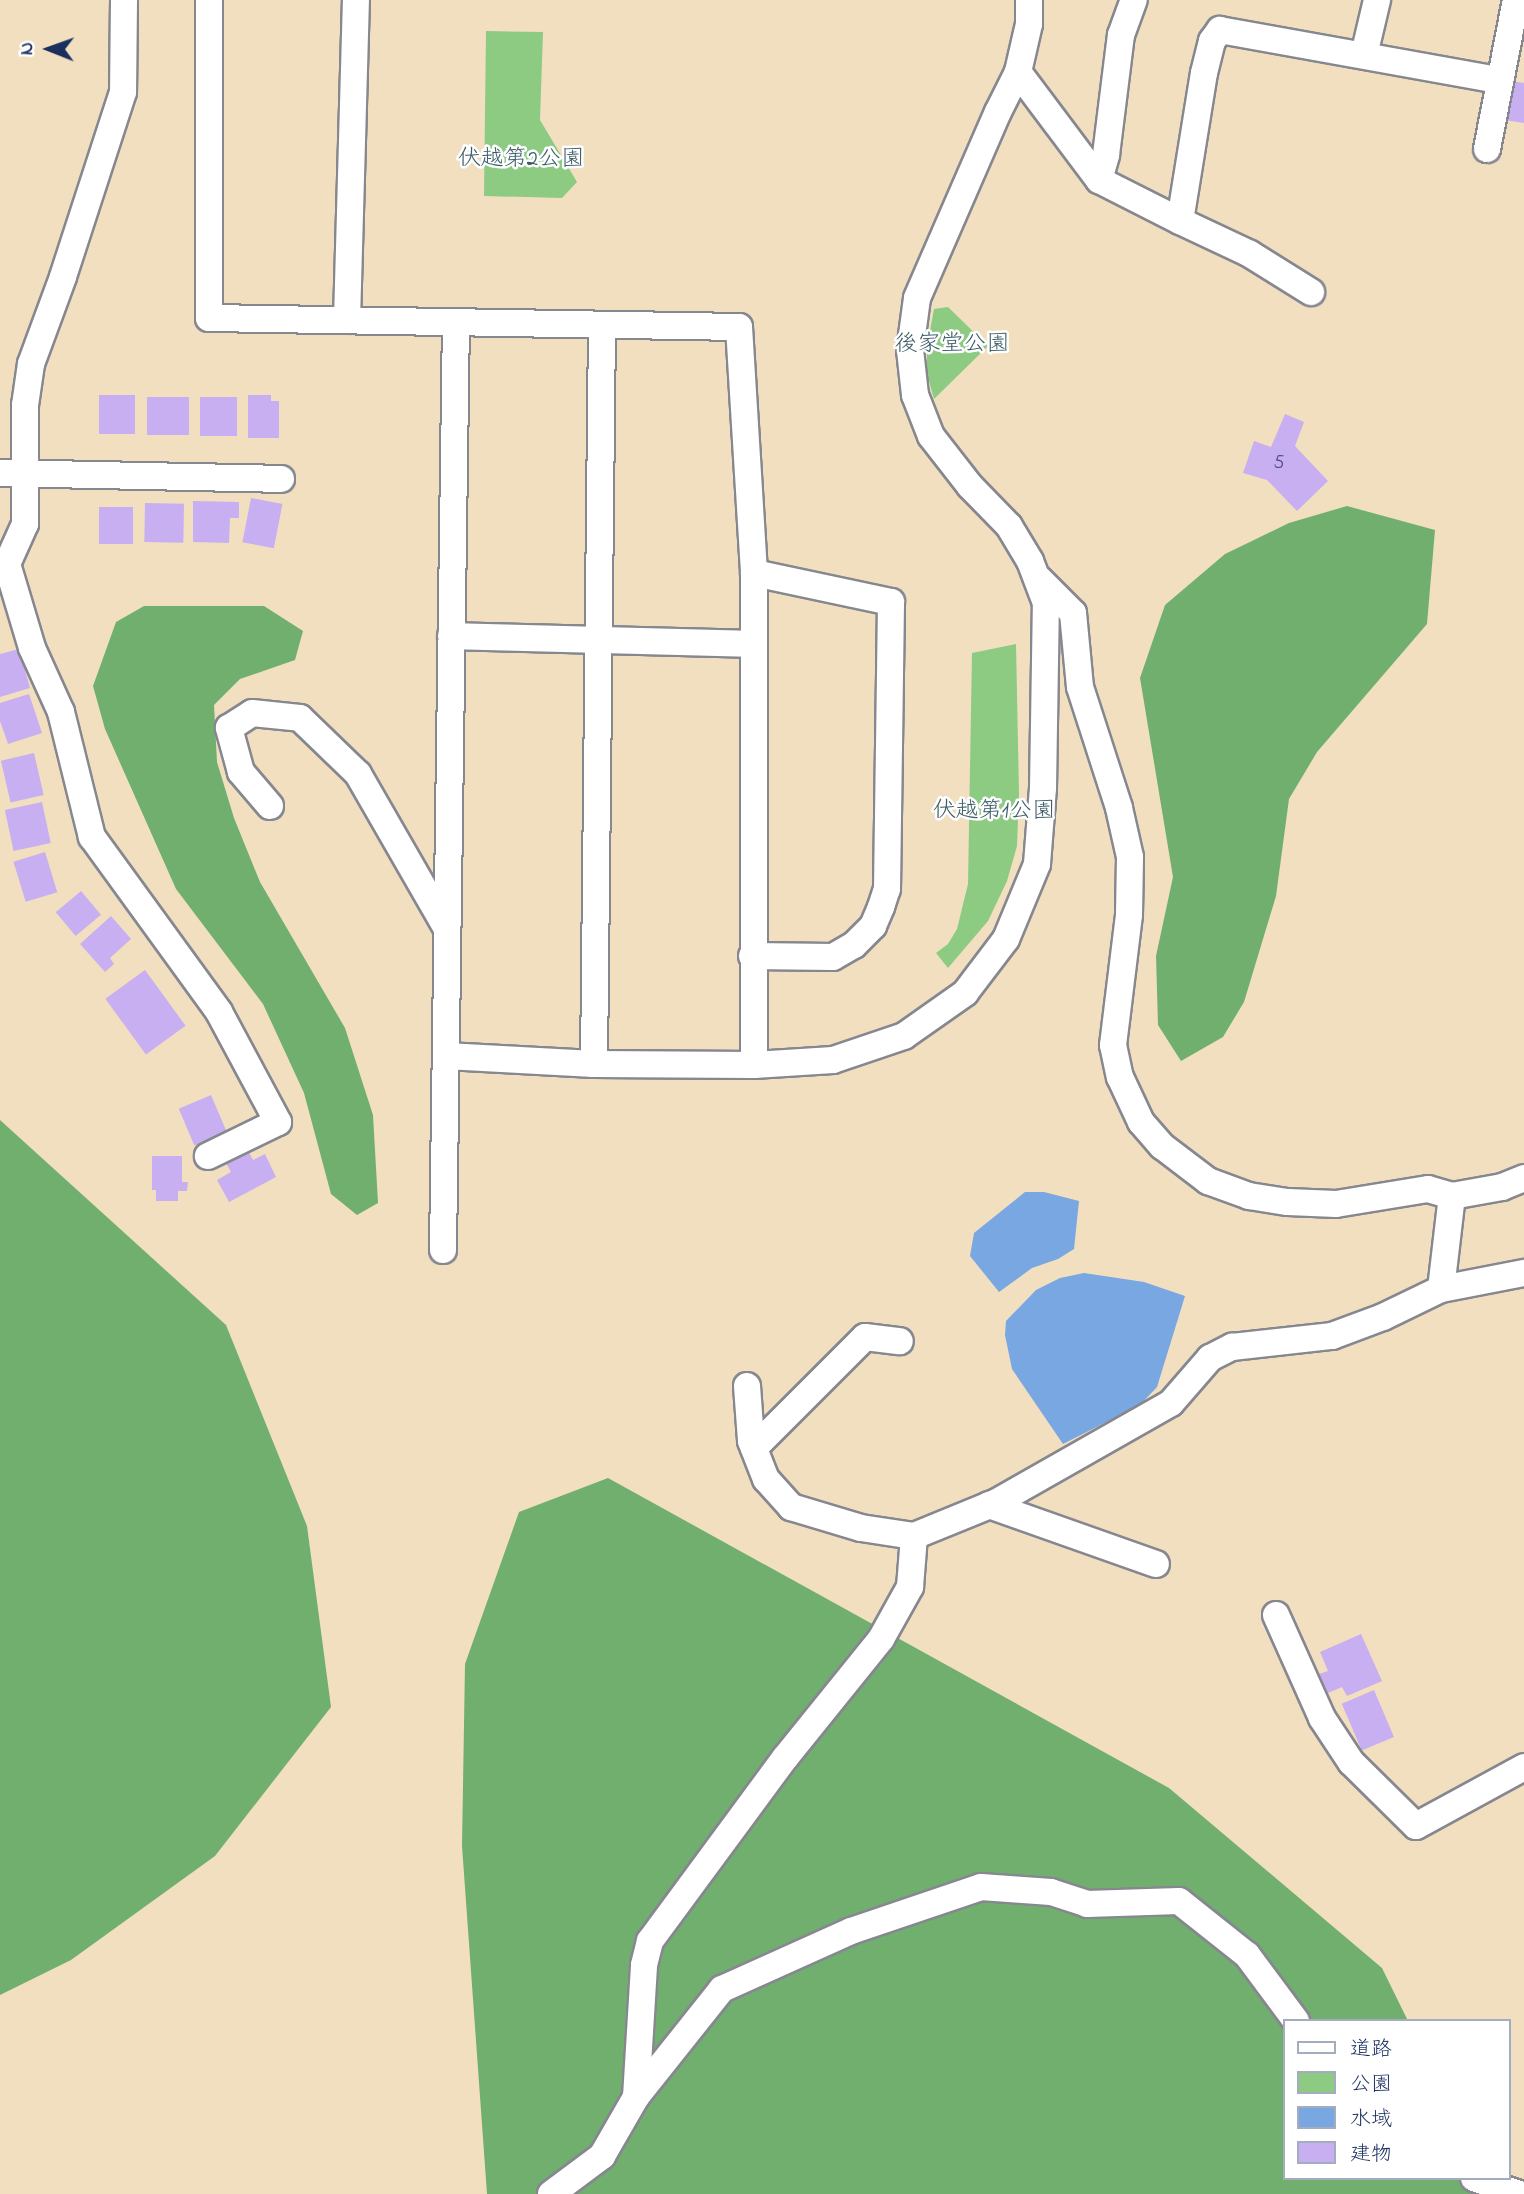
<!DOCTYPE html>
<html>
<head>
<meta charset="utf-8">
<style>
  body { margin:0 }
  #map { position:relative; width:1524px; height:2194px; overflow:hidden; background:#f1dfc0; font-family:"Indie Flower","Klee One",sans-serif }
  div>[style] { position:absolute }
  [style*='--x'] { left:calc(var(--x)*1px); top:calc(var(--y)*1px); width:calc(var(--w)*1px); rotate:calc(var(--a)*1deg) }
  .green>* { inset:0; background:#8ccb81 }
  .forest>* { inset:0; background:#71af6f }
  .water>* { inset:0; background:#78a7e2 }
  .building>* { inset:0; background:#c7aff2; transform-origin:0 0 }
  .roads { filter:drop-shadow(2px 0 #86878f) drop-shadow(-2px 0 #86878f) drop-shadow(0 2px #86878f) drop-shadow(0 -2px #86878f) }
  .minor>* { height:26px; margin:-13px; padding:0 13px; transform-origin:13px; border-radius:13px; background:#fff }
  span { translate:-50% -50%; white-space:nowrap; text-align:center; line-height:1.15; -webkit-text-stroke:5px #fff; paint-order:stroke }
  .number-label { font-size:19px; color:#464f83 }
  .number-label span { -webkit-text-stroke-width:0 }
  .park-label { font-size:23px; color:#3d5e68 }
  .legend { position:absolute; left:1283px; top:2019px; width:228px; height:161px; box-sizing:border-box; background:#fff; border:2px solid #a4acbf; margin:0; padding:9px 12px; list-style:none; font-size:21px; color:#1b2f5e }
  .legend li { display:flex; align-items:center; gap:14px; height:35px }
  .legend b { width:35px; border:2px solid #a4acbf }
  .north { position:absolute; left:14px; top:14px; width:70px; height:70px; -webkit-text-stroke:5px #fff; paint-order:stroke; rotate:271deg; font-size:19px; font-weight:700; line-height:28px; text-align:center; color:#1b2f5e }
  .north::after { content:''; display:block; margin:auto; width:24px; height:32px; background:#1b2f5e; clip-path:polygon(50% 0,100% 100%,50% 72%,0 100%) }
</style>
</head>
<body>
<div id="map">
  <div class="green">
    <div style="clip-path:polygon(486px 31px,543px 32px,540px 120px,577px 182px,562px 198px,484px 196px)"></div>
    <div style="clip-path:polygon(948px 307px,988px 346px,934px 399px,927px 374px,927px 347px,934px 309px)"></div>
    <div style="clip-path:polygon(1016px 644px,1019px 794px,1017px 846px,1007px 881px,988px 921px,948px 968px,936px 953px,948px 944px,957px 929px,968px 884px,972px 653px)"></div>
  </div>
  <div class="forest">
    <div style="clip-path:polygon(1347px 506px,1435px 530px,1427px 624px,1317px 752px,1289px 799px,1276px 896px,1244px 1002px,1223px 1037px,1181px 1061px,1158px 1025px,1156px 956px,1173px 877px,1140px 678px,1165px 605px,1225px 554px,1289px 523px)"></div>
    <div style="clip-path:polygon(144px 606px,264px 606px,303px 631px,295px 660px,240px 679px,214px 705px,217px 762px,234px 818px,260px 882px,345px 1028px,373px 1115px,378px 1203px,357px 1215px,331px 1194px,304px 1093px,263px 1004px,176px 889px,105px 729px,93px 686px,116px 622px)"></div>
    <div style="clip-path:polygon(0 1120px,226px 1325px,307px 1526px,331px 1707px,215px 1856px,71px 1960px,0 1995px)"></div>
    <div style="clip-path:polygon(608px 1478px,1169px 1788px,1382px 1968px,1408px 2021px,1284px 2021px,1284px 2178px,1485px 2178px,1493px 2194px,487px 2194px,462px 1846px,465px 1664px,519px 1512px)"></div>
  </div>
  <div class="water">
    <div style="clip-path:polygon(1025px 1192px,1044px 1192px,1079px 1201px,1074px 1249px,1058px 1259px,1032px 1268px,999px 1292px,970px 1256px,974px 1233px)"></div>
    <div style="clip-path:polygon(1084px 1273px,1144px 1282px,1185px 1296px,1157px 1387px,1140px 1405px,1063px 1444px,1012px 1369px,1005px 1335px,1006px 1321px,1036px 1290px,1060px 1278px)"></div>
  </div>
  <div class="building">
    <div style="clip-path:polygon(1510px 81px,1524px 83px,1524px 123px,1505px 120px)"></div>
    <div style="left:99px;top:395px;width:36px;height:39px"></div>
    <div style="clip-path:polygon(248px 395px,271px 395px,271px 401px,279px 401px,279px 438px,248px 438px)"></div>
    <div style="left:147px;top:397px;width:42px;height:38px"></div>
    <div style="left:200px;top:397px;width:37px;height:39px"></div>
    <div style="clip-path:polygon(1285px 414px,1304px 422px,1295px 446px,1328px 481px,1297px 511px,1267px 480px,1243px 473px,1254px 441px,1271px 447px)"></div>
    <div style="left:251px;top:498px;width:32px;height:45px;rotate:11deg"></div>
    <div style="clip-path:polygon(193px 501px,239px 502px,239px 518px,230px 518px,229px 543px,193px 542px)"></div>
    <div style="left:145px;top:503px;width:39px;height:39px;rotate:1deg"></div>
    <div style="left:99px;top:507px;width:34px;height:37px"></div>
    <div style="clip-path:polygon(19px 649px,30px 688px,0 697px,0 654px)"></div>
    <div style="clip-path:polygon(29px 694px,42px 733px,8px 744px,0 721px,0 703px)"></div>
    <div style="left:34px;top:753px;width:43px;height:34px;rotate:77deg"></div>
    <div style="left:42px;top:802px;width:42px;height:38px;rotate:78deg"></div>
    <div style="left:45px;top:852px;width:42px;height:33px;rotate:73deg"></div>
    <div style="left:81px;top:891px;width:31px;height:33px;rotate:50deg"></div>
    <div style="clip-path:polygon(111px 916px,131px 939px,110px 958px,114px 964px,105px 972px,80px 944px)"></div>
    <div style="left:145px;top:970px;width:69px;height:49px;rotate:54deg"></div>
    <div style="left:211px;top:1095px;width:40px;height:35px;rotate:67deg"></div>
    <div style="clip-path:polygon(246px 1147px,253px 1160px,265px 1154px,276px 1177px,229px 1202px,217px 1180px,231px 1172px,224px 1159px)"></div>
    <div style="clip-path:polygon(152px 1156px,182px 1156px,182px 1182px,188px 1182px,187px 1191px,178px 1191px,178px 1201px,156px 1201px,156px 1190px,152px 1190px)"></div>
    <div style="clip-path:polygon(1361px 1634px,1382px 1681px,1347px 1696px,1342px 1687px,1328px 1693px,1319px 1674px,1328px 1671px,1320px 1652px)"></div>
    <div style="left:1374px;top:1690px;width:51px;height:35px;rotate:67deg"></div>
  </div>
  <div class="roads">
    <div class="minor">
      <div style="--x:124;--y:0;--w:92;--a:90.6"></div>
      <div style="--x:123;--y:92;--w:194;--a:108"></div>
      <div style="--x:63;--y:277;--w:93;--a:110.2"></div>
      <div style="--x:31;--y:364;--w:41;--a:98.3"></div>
      <div style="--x:25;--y:405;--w:119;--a:90"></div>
      <div style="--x:25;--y:524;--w:44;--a:114.2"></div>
      <div style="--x:7;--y:564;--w:88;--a:73.4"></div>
      <div style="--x:32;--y:648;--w:70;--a:65.6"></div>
      <div style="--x:61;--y:712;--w:129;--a:76.1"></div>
      <div style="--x:92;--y:837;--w:216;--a:54"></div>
      <div style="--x:219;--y:1012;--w:125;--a:61.8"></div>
      <div style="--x:278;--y:1122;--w:78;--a:154.1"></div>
      <div style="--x:209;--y:0;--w:318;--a:90"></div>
      <div style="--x:209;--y:318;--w:530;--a:0.97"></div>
      <div style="--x:739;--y:327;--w:246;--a:86.5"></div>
      <div style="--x:754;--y:573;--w:492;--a:90"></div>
      <div style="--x:1364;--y:55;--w:57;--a:-76.7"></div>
      <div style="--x:1018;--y:72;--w:135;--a:53.1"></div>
      <div style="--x:1099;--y:180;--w:91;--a:26.8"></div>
      <div style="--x:1180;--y:221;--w:150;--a:-80.8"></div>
      <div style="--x:1204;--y:73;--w:33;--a:-76"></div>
      <div style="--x:1212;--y:41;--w:14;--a:-54"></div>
      <div style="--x:1220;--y:30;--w:282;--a:10.2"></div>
      <div style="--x:1487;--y:149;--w:152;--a:-79"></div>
      <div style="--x:1099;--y:180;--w:26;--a:-74"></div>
      <div style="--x:1106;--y:155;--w:121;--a:-82.9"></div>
      <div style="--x:1121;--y:35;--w:37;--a:-70"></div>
      <div style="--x:1180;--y:221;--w:77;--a:25.2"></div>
      <div style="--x:1250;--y:254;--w:72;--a:31.9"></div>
      <div style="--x:347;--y:320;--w:320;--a:-88.4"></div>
      <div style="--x:0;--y:473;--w:281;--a:1.2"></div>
      <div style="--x:1039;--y:579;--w:48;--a:45"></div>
      <div style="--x:1073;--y:613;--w:74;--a:84.6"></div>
      <div style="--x:1080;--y:687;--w:127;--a:72.1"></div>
      <div style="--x:1119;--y:808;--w:50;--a:77.3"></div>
      <div style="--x:1130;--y:857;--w:58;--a:91"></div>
      <div style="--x:1129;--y:915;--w:131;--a:97"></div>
      <div style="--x:1113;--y:1045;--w:33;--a:78"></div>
      <div style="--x:1120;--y:1077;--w:50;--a:65"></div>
      <div style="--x:1141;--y:1122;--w:32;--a:49"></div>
      <div style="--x:1162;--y:1146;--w:58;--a:37.3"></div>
      <div style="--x:1208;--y:1181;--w:44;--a:20.1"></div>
      <div style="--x:1249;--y:1196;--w:39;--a:9"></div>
      <div style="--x:1288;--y:1202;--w:48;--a:2.4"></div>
      <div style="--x:1336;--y:1204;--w:93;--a:-9.3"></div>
      <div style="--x:1428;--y:1189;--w:25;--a:16"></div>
      <div style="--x:1452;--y:1196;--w:51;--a:-10.2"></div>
      <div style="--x:1502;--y:1187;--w:24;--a:-22"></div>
      <div style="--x:451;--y:636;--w:302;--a:1.5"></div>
      <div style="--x:270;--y:806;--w:45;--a:-130.5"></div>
      <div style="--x:241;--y:772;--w:46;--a:-105.3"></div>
      <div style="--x:229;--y:728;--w:27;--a:-33"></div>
      <div style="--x:252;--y:713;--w:48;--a:5.9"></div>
      <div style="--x:300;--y:718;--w:81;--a:44"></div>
      <div style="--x:358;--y:774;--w:177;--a:60.1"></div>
      <div style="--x:752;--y:956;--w:81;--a:0.7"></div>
      <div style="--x:833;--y:957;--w:24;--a:-30"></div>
      <div style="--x:854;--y:945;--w:27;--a:-45"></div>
      <div style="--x:873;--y:926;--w:21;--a:-67"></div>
      <div style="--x:881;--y:907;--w:19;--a:-72"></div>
      <div style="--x:887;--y:889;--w:287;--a:-89.2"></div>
      <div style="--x:891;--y:602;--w:140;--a:-168"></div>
      <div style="--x:446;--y:1056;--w:148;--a:3.1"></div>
      <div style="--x:594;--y:1064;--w:160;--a:0.4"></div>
      <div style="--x:754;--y:1065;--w:79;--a:-3.6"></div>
      <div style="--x:833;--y:1060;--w:75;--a:-18.7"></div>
      <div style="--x:904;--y:1036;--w:75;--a:-35.2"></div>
      <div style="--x:965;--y:993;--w:68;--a:-52.8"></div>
      <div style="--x:1006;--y:939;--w:81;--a:-67.5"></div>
      <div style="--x:1037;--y:864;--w:76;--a:-85.5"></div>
      <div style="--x:1043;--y:788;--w:185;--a:-89.1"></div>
      <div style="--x:1046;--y:603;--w:45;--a:-110.9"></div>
      <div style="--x:1030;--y:561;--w:41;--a:-121"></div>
      <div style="--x:1009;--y:526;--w:56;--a:-134.3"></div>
      <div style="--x:970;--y:486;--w:63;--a:-128"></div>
      <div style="--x:931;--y:436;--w:44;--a:-111.3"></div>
      <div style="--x:915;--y:395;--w:45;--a:-96.3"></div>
      <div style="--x:910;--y:350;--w:52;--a:-82.3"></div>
      <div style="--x:917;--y:298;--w:203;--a:-66.5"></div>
      <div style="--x:998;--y:112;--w:45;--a:-63.4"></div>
      <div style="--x:1018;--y:72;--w:49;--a:-77.1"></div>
      <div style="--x:1029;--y:24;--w:24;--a:-90"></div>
      <div style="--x:594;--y:1064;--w:739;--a:-89.38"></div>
      <div style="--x:443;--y:1250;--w:928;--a:-89.2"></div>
      <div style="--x:1441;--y:1289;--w:85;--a:-10.9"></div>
      <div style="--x:747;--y:1386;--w:55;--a:85.8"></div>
      <div style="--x:751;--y:1441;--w:41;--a:68.5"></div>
      <div style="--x:766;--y:1479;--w:38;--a:48"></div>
      <div style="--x:791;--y:1507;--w:73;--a:16.7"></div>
      <div style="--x:861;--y:1528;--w:54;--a:8.6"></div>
      <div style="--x:914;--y:1536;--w:87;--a:-22.2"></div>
      <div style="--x:995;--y:1503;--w:202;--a:-29.6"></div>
      <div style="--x:1171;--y:1403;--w:60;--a:-49.1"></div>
      <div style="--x:1210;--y:1358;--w:25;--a:-27"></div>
      <div style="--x:1232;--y:1347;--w:101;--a:-6.3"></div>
      <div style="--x:1332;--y:1336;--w:54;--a:-20.4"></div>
      <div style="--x:1383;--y:1317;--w:64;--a:-25.8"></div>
      <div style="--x:1441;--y:1289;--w:94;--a:-83.3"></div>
      <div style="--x:754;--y:1448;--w:157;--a:-45"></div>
      <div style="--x:865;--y:1337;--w:35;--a:7"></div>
      <div style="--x:989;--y:1505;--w:177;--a:19.5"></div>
      <div style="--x:1276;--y:1615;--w:113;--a:65.9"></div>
      <div style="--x:1322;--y:1718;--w:53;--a:56.6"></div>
      <div style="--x:1351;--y:1762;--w:91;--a:44.6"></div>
      <div style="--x:1416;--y:1826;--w:123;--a:-28.6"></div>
      <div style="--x:636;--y:2097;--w:132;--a:-86.5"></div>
      <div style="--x:644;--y:1965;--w:25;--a:-76"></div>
      <div style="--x:650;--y:1941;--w:227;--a:-53.6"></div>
      <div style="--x:785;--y:1758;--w:153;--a:-51.1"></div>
      <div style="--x:881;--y:1639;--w:60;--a:-60.9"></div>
      <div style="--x:910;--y:1587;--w:51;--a:-85.5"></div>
      <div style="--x:1474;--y:2178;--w:48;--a:19.6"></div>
      <div style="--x:551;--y:2194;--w:64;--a:-36.7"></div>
      <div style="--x:602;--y:2156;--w:68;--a:-60"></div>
      <div style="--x:636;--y:2097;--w:138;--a:-51.5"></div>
      <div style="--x:722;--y:1989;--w:141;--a:-24.2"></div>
      <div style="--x:851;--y:1931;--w:137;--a:-18.7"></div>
      <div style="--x:981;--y:1887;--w:70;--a:4.1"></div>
      <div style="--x:1051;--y:1892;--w:38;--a:18"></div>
      <div style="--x:1087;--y:1904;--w:92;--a:-1.9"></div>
      <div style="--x:1179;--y:1901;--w:87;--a:38.5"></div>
      <div style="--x:1247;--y:1955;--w:82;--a:53.4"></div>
    </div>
  </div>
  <div class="number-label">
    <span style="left:1279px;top:464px">5</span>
  </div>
  <div class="park-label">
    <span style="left:521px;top:160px">伏越第2公園</span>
    <span style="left:952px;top:345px">後家堂公園</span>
    <span style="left:994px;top:812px">伏越第1公園</span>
  </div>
  <ul class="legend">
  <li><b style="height:9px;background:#fff"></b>道路</li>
  <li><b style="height:19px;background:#8ccb81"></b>公園</li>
  <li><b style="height:19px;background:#78a7e2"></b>水域</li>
  <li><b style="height:19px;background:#c7aff2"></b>建物</li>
  </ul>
  <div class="north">N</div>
</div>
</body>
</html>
